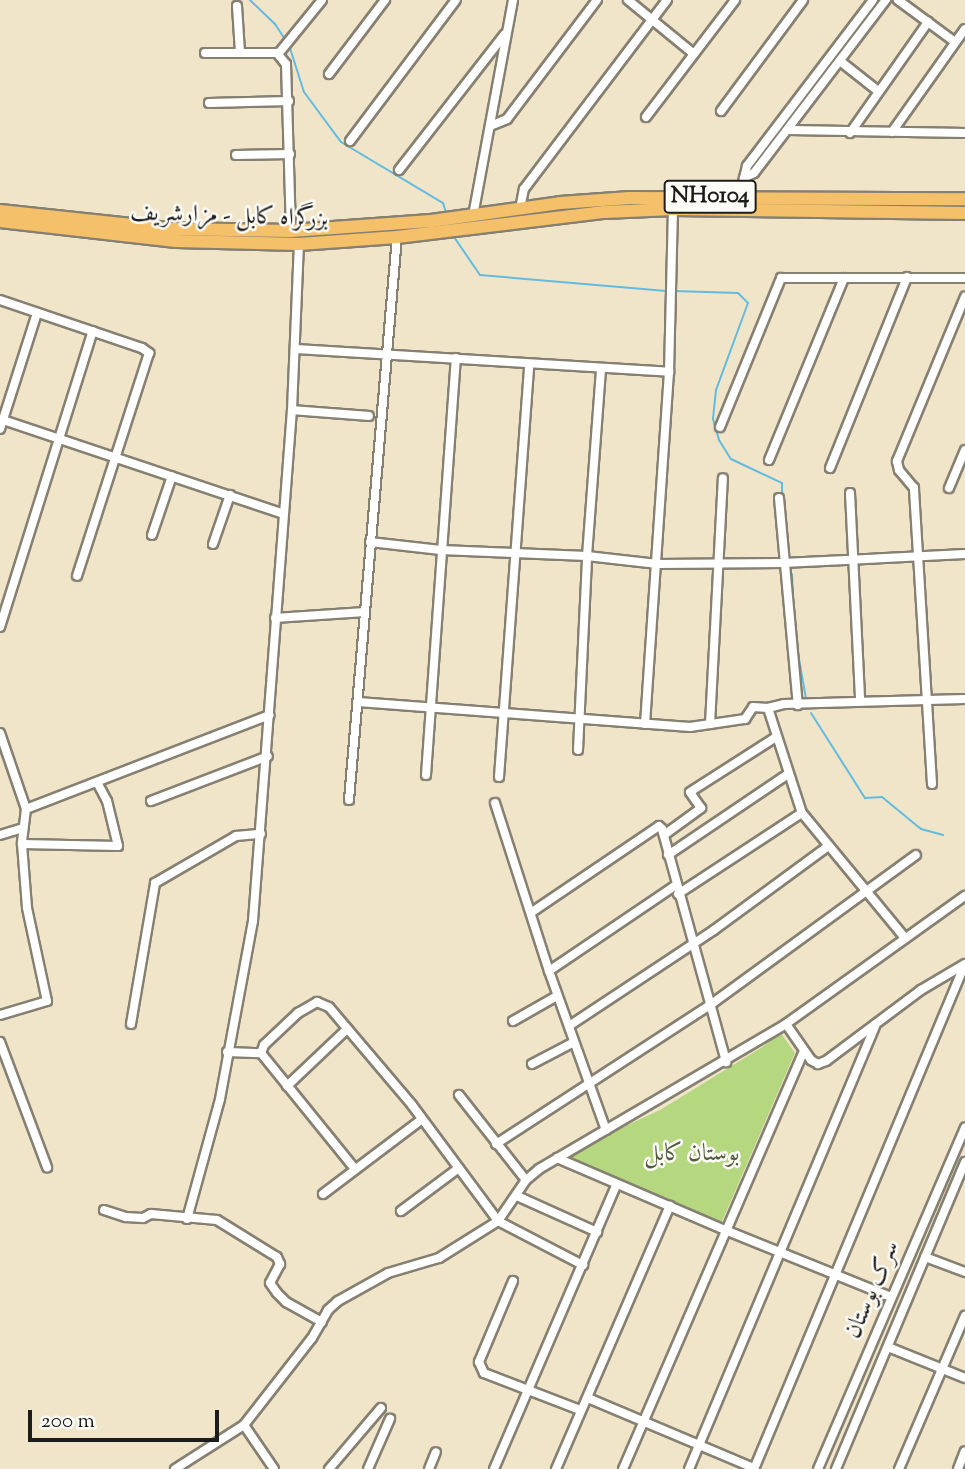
<!DOCTYPE html>
<html>
<head>
<meta charset="utf-8">
<style>
  body { margin:0 }
  #map { position:relative; width:965px; height:1469px; overflow:hidden; background:#f0e5c9; font-family:"Sorts Mill Goudy",Amiri,serif }
  div>[style] { position:absolute }
  [style*='--x'] { left:calc(var(--x)*1px); top:calc(var(--y)*1px); width:calc(var(--w)*1px); rotate:calc(var(--a)*1deg) }
  .green>* { inset:0; background:#b5d77f }
  .stream>* { height:2px; margin:-1px; padding:0 1px; transform-origin:1px; border-radius:1px; background:#62bbe0 }
  .roads { filter:drop-shadow(2px 0 #868072) drop-shadow(-2px 0 #868072) drop-shadow(0 2px #868072) drop-shadow(0 -2px #868072) }
  .minor>* { height:8px; margin:-4px; padding:0 4px; transform-origin:4px; border-radius:4px; background:#fff }
  .highway>* { height:12px; margin:-6px; padding:0 6px; transform-origin:6px; border-radius:6px; background:#f4c16a }
  span { translate:-50% -50%; white-space:nowrap; text-align:center; line-height:1.15; -webkit-text-stroke:5px #fdfcf7; paint-order:stroke }
  .shield-label span { padding:2px 5px; background:#fdfcf7; border:2px solid; border-radius:5px; -webkit-text-stroke-width:0 }
  .shield-label { font-size:23px; color:#1c1c1c; font-weight:700 }
  .street-label { font-size:24px; color:#1c1c1c }
  .park-label { font-size:24px; color:#525d3f }
  .scale { position:absolute; left:28px; top:1410px; width:191px; height:32px; box-sizing:border-box; border:4px solid #1c1c1c; border-top:0; padding-left:9px; font-size:21px; line-height:24px; white-space:nowrap; color:#1c1c1c; -webkit-text-stroke:5px #fdfcf7; paint-order:stroke }
</style>
</head>
<body>
<div id="map">
  <div class="green">
    <div style="clip-path:polygon(780px 1032px,795px 1053px,720px 1226px,566px 1160px,621px 1128px,660px 1110px,764px 1046px)"></div>
  </div>
  <div class="stream">
    <div style="--x:250;--y:0;--w:35;--a:44"></div>
    <div style="--x:275;--y:24;--w:20;--a:57"></div>
    <div style="--x:289;--y:45;--w:49;--a:72.3"></div>
    <div style="--x:304;--y:92;--w:62;--a:53.5"></div>
    <div style="--x:341;--y:142;--w:119;--a:30.9"></div>
    <div style="--x:443;--y:203;--w:9;--a:72"></div>
    <div style="--x:454;--y:237;--w:46;--a:55.6"></div>
    <div style="--x:480;--y:275;--w:187;--a:4.9"></div>
    <div style="--x:673;--y:291;--w:65;--a:1.8"></div>
    <div style="--x:738;--y:293;--w:14;--a:45"></div>
    <div style="--x:748;--y:303;--w:93;--a:110.2"></div>
    <div style="--x:716;--y:390;--w:29;--a:96"></div>
    <div style="--x:713;--y:419;--w:22;--a:74"></div>
    <div style="--x:719;--y:440;--w:22;--a:58"></div>
    <div style="--x:731;--y:459;--w:56;--a:25.2"></div>
    <div style="--x:782;--y:483;--w:13;--a:90"></div>
    <div style="--x:787;--y:540;--w:13;--a:86"></div>
    <div style="--x:792;--y:574;--w:48;--a:87.6"></div>
    <div style="--x:796;--y:642;--w:58;--a:80"></div>
    <div style="--x:811;--y:713;--w:101;--a:57.6"></div>
    <div style="--x:865;--y:798;--w:17;--a:-3"></div>
    <div style="--x:882;--y:797;--w:50;--a:39.4"></div>
    <div style="--x:921;--y:829;--w:23;--a:15"></div>
  </div>
  <div class="roads">
    <div class="minor">
      <div style="--x:628;--y:0;--w:85;--a:39.3"></div>
      <div style="--x:898;--y:0;--w:71;--a:36.4"></div>
      <div style="--x:237;--y:6;--w:47;--a:86.3"></div>
      <div style="--x:205;--y:53;--w:72;--a:0"></div>
      <div style="--x:277;--y:53;--w:14;--a:51"></div>
      <div style="--x:286;--y:64;--w:167;--a:88.3"></div>
      <div style="--x:279;--y:53;--w:68;--a:-50.9"></div>
      <div style="--x:840;--y:61;--w:48;--a:38.3"></div>
      <div style="--x:329;--y:74;--w:93;--a:-52.9"></div>
      <div style="--x:209;--y:103;--w:80;--a:-1.4"></div>
      <div style="--x:721;--y:111;--w:138;--a:-53.5"></div>
      <div style="--x:646;--y:117;--w:147;--a:-52.7"></div>
      <div style="--x:490;--y:126;--w:18;--a:-22"></div>
      <div style="--x:507;--y:119;--w:149;--a:-52.9"></div>
      <div style="--x:789;--y:130;--w:176;--a:1"></div>
      <div style="--x:892;--y:132;--w:126;--a:-54.7"></div>
      <div style="--x:850;--y:133;--w:136;--a:-54.9"></div>
      <div style="--x:350;--y:141;--w:176;--a:-53.1"></div>
      <div style="--x:236;--y:155;--w:54;--a:-1.1"></div>
      <div style="--x:399;--y:170;--w:172;--a:-52.1"></div>
      <div style="--x:744;--y:178;--w:11;--a:-27"></div>
      <div style="--x:754;--y:173;--w:218;--a:-52.7"></div>
      <div style="--x:738;--y:202;--w:37;--a:-76"></div>
      <div style="--x:747;--y:166;--w:208;--a:-52.8"></div>
      <div style="--x:520;--y:209;--w:20;--a:-79"></div>
      <div style="--x:524;--y:189;--w:237;--a:-52.9"></div>
      <div style="--x:473;--y:216;--w:220;--a:-79.5"></div>
      <div style="--x:0;--y:300;--w:150;--a:18.7"></div>
      <div style="--x:142;--y:348;--w:9;--a:36"></div>
      <div style="--x:149;--y:353;--w:234;--a:107.9"></div>
      <div style="--x:296;--y:349;--w:374;--a:3.5"></div>
      <div style="--x:292;--y:410;--w:77;--a:4.5"></div>
      <div style="--x:0;--y:419;--w:299;--a:18.5"></div>
      <div style="--x:720;--y:427;--w:161;--a:-67.7"></div>
      <div style="--x:781;--y:278;--w:184;--a:0"></div>
      <div style="--x:0;--y:429;--w:122;--a:-72.3"></div>
      <div style="--x:769;--y:460;--w:197;--a:-67.6"></div>
      <div style="--x:830;--y:468;--w:206;--a:-68"></div>
      <div style="--x:949;--y:488;--w:41;--a:-67.2"></div>
      <div style="--x:850;--y:493;--w:208;--a:87.2"></div>
      <div style="--x:779;--y:498;--w:208;--a:84.8"></div>
      <div style="--x:152;--y:535;--w:62;--a:-71.3"></div>
      <div style="--x:370;--y:542;--w:71;--a:6.4"></div>
      <div style="--x:441;--y:550;--w:146;--a:2.4"></div>
      <div style="--x:587;--y:556;--w:71;--a:6.4"></div>
      <div style="--x:658;--y:564;--w:125;--a:-0.5"></div>
      <div style="--x:783;--y:563;--w:182;--a:-2.8"></div>
      <div style="--x:213;--y:544;--w:52;--a:-70.9"></div>
      <div style="--x:275;--y:618;--w:90;--a:-3.8"></div>
      <div style="--x:0;--y:627;--w:310;--a:-72.6"></div>
      <div style="--x:358;--y:702;--w:333;--a:4.3"></div>
      <div style="--x:690;--y:727;--w:56;--a:-8.3"></div>
      <div style="--x:745;--y:719;--w:14;--a:-56"></div>
      <div style="--x:753;--y:707;--w:15;--a:4"></div>
      <div style="--x:768;--y:708;--w:16;--a:-14"></div>
      <div style="--x:784;--y:704;--w:181;--a:-1.6"></div>
      <div style="--x:768;--y:708;--w:110;--a:72.1"></div>
      <div style="--x:802;--y:813;--w:162;--a:50.5"></div>
      <div style="--x:645;--y:724;--w:353;--a:-86.1"></div>
      <div style="--x:669;--y:372;--w:163;--a:-88.6"></div>
      <div style="--x:710;--y:724;--w:246;--a:-87"></div>
      <div style="--x:0;--y:733;--w:80;--a:71.1"></div>
      <div style="--x:26;--y:809;--w:35;--a:97"></div>
      <div style="--x:22;--y:844;--w:64;--a:85.5"></div>
      <div style="--x:27;--y:908;--w:95;--a:77.9"></div>
      <div style="--x:47;--y:1001;--w:49;--a:163.4"></div>
      <div style="--x:578;--y:750;--w:194;--a:-87.3"></div>
      <div style="--x:587;--y:556;--w:188;--a:-85.7"></div>
      <div style="--x:426;--y:775;--w:418;--a:-85.9"></div>
      <div style="--x:499;--y:777;--w:414;--a:-85.8"></div>
      <div style="--x:932;--y:784;--w:297;--a:-93.5"></div>
      <div style="--x:914;--y:488;--w:23;--a:-130"></div>
      <div style="--x:899;--y:470;--w:9;--a:-103"></div>
      <div style="--x:897;--y:461;--w:178;--a:-67.5"></div>
      <div style="--x:349;--y:800;--w:565;--a:-85.13"></div>
      <div style="--x:151;--y:801;--w:125;--a:-21"></div>
      <div style="--x:495;--y:803;--w:176;--a:72.2"></div>
      <div style="--x:549;--y:971;--w:169;--a:70.3"></div>
      <div style="--x:26;--y:809;--w:261;--a:-21.1"></div>
      <div style="--x:0;--y:835;--w:24;--a:-17"></div>
      <div style="--x:664;--y:835;--w:46;--a:-36.1"></div>
      <div style="--x:701;--y:808;--w:19;--a:-125"></div>
      <div style="--x:690;--y:792;--w:102;--a:-32.6"></div>
      <div style="--x:22;--y:844;--w:96;--a:1.2"></div>
      <div style="--x:118;--y:846;--w:46;--a:-103.7"></div>
      <div style="--x:107;--y:801;--w:21;--a:-118"></div>
      <div style="--x:668;--y:855;--w:145;--a:-34"></div>
      <div style="--x:678;--y:894;--w:148;--a:-33.2"></div>
      <div style="--x:532;--y:912;--w:153;--a:-34.1"></div>
      <div style="--x:659;--y:826;--w:4;--a:45"></div>
      <div style="--x:662;--y:829;--w:242;--a:74.6"></div>
      <div style="--x:549;--y:971;--w:153;--a:-34.1"></div>
      <div style="--x:513;--y:1021;--w:51;--a:-29.6"></div>
      <div style="--x:131;--y:1024;--w:143;--a:-80.3"></div>
      <div style="--x:155;--y:883;--w:94;--a:-30.1"></div>
      <div style="--x:236;--y:836;--w:25;--a:-5"></div>
      <div style="--x:786;--y:1024;--w:44;--a:55.2"></div>
      <div style="--x:811;--y:1060;--w:8;--a:30"></div>
      <div style="--x:818;--y:1064;--w:9;--a:-21"></div>
      <div style="--x:826;--y:1061;--w:119;--a:-36.8"></div>
      <div style="--x:921;--y:990;--w:51;--a:-30.6"></div>
      <div style="--x:569;--y:1026;--w:174;--a:-33.5"></div>
      <div style="--x:714;--y:930;--w:140;--a:-36.3"></div>
      <div style="--x:0;--y:1042;--w:134;--a:69.4"></div>
      <div style="--x:227;--y:1052;--w:34;--a:2"></div>
      <div style="--x:261;--y:1053;--w:9;--a:-69"></div>
      <div style="--x:264;--y:1045;--w:47;--a:-43.3"></div>
      <div style="--x:298;--y:1013;--w:22;--a:-30"></div>
      <div style="--x:317;--y:1002;--w:13;--a:23"></div>
      <div style="--x:329;--y:1007;--w:128;--a:49.7"></div>
      <div style="--x:412;--y:1105;--w:144;--a:53.4"></div>
      <div style="--x:498;--y:1221;--w:96;--a:27.4"></div>
      <div style="--x:261;--y:1053;--w:149;--a:51"></div>
      <div style="--x:532;--y:1064;--w:47;--a:-27.6"></div>
      <div style="--x:287;--y:1086;--w:83;--a:-43.5"></div>
      <div style="--x:459;--y:1095;--w:108;--a:51.8"></div>
      <div style="--x:496;--y:1144;--w:259;--a:-33"></div>
      <div style="--x:713;--y:1003;--w:251;--a:-36.1"></div>
      <div style="--x:557;--y:1158;--w:183;--a:23.2"></div>
      <div style="--x:725;--y:1230;--w:179;--a:22"></div>
      <div style="--x:323;--y:1194;--w:124;--a:-37.1"></div>
      <div style="--x:517;--y:1196;--w:88;--a:24.2"></div>
      <div style="--x:104;--y:1210;--w:23;--a:18"></div>
      <div style="--x:126;--y:1217;--w:17;--a:3"></div>
      <div style="--x:143;--y:1218;--w:9;--a:-27"></div>
      <div style="--x:151;--y:1214;--w:66;--a:5.2"></div>
      <div style="--x:217;--y:1220;--w:70;--a:31.7"></div>
      <div style="--x:277;--y:1257;--w:8;--a:67"></div>
      <div style="--x:280;--y:1264;--w:21;--a:118"></div>
      <div style="--x:270;--y:1283;--w:12;--a:55"></div>
      <div style="--x:277;--y:1293;--w:13;--a:45"></div>
      <div style="--x:286;--y:1302;--w:41;--a:29.1"></div>
      <div style="--x:401;--y:1211;--w:72;--a:-36.6"></div>
      <div style="--x:187;--y:1219;--w:124;--a:-74.6"></div>
      <div style="--x:220;--y:1099;--w:181;--a:-79.5"></div>
      <div style="--x:253;--y:921;--w:512;--a:-85.64"></div>
      <div style="--x:292;--y:410;--w:166;--a:-87.6"></div>
      <div style="--x:925;--y:1257;--w:43;--a:20.6"></div>
      <div style="--x:513;--y:1281;--w:88;--a:112.8"></div>
      <div style="--x:479;--y:1362;--w:12;--a:66"></div>
      <div style="--x:484;--y:1373;--w:103;--a:21.1"></div>
      <div style="--x:888;--y:1347;--w:83;--a:21.9"></div>
      <div style="--x:588;--y:1398;--w:180;--a:22.9"></div>
      <div style="--x:244;--y:1425;--w:53;--a:55.7"></div>
      <div style="--x:175;--y:1469;--w:82;--a:-32.5"></div>
      <div style="--x:244;--y:1425;--w:110;--a:-52"></div>
      <div style="--x:312;--y:1338;--w:32;--a:-60"></div>
      <div style="--x:328;--y:1310;--w:13;--a:-42"></div>
      <div style="--x:338;--y:1301;--w:57;--a:-29.2"></div>
      <div style="--x:388;--y:1273;--w:53;--a:-16.4"></div>
      <div style="--x:439;--y:1258;--w:70;--a:-32.1"></div>
      <div style="--x:498;--y:1221;--w:50;--a:-55.7"></div>
      <div style="--x:526;--y:1180;--w:17;--a:-40"></div>
      <div style="--x:539;--y:1169;--w:286;--a:-30.4"></div>
      <div style="--x:786;--y:1024;--w:220;--a:-35.6"></div>
      <div style="--x:329;--y:1469;--w:80;--a:-49.6"></div>
      <div style="--x:368;--y:1469;--w:55;--a:-66.3"></div>
      <div style="--x:429;--y:1469;--w:18;--a:-68"></div>
      <div style="--x:494;--y:1469;--w:310;--a:-66.7"></div>
      <div style="--x:556;--y:1469;--w:287;--a:-66.6"></div>
      <div style="--x:623;--y:1469;--w:453;--a:-66.6"></div>
      <div style="--x:689;--y:1469;--w:480;--a:-67.2"></div>
      <div style="--x:754;--y:1469;--w:547;--a:-67.32"></div>
      <div style="--x:818;--y:1469;--w:372;--a:-66.7"></div>
      <div style="--x:836;--y:1469;--w:333;--a:-67.2"></div>
      <div style="--x:899;--y:1469;--w:167;--a:-66.7"></div>
      <div style="--x:958;--y:1469;--w:19;--a:-69"></div>
    </div>
    <div class="highway">
      <div style="--x:0;--y:211;--w:170;--a:6.1"></div>
      <div style="--x:169;--y:229;--w:122;--a:0.9"></div>
      <div style="--x:291;--y:231;--w:140;--a:-4.1"></div>
      <div style="--x:431;--y:221;--w:130;--a:-7.9"></div>
      <div style="--x:560;--y:203;--w:70;--a:-4.1"></div>
      <div style="--x:630;--y:198;--w:335;--a:0.2"></div>
      <div style="--x:0;--y:221;--w:177;--a:6.5"></div>
      <div style="--x:176;--y:241;--w:123;--a:1.4"></div>
      <div style="--x:299;--y:244;--w:98;--a:-4.1"></div>
      <div style="--x:397;--y:237;--w:209;--a:-6.9"></div>
      <div style="--x:604;--y:212;--w:69;--a:-2.5"></div>
      <div style="--x:673;--y:209;--w:292;--a:0.8"></div>
    </div>
  </div>
  <div class="shield-label">
    <span style="left:710px;top:197px">NH0104</span>
  </div>
  <div class="street-label">
    <span style="left:229px;top:217px;rotate:2deg">بزرگراه کابل - مزارشریف</span>
    <span style="left:873px;top:1290px;rotate:-67deg">سرک بوستان</span>
  </div>
  <div class="park-label">
    <span style="left:692px;top:1155px">بوستان کابل</span>
  </div>
  <div class="scale">200 m</div>
</div>
</body>
</html>
